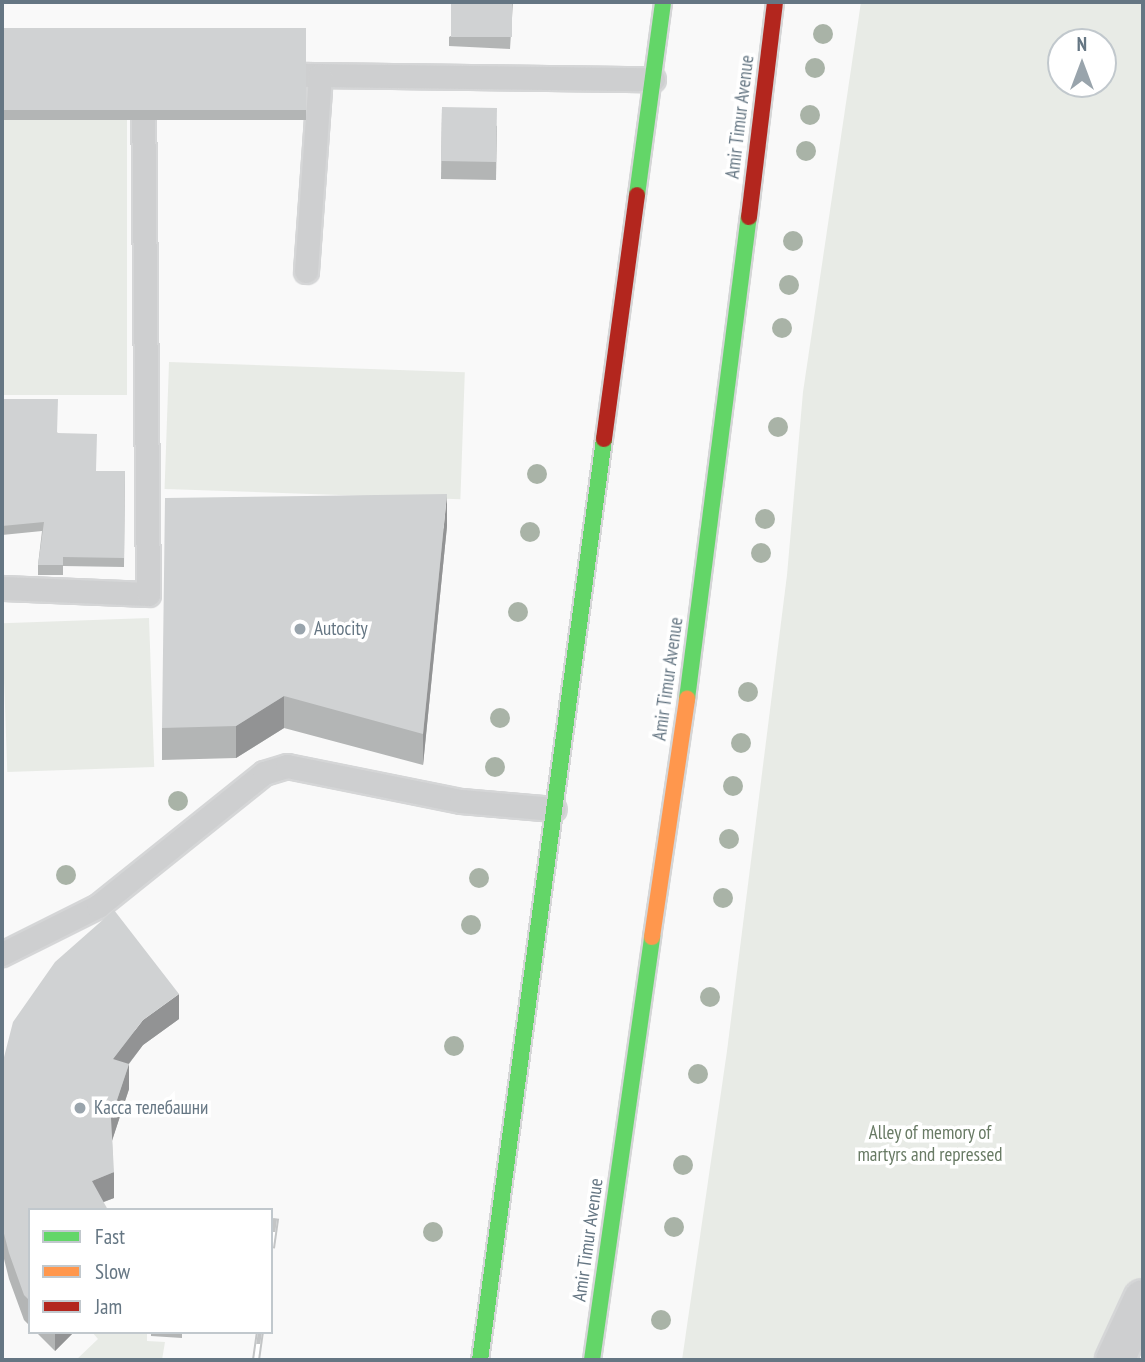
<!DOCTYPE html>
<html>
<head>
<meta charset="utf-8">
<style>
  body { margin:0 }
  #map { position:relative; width:1145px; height:1362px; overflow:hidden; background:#f9f9f9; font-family:"PT Sans Narrow",sans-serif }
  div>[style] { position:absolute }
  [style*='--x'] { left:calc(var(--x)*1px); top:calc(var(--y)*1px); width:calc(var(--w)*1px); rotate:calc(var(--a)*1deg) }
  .green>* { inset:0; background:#e8ebe6; transform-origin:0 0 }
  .roads { filter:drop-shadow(2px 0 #d5d6d7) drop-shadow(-2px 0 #d5d6d7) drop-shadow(0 2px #d5d6d7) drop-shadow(0 -2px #d5d6d7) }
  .lane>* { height:23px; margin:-11.5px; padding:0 11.5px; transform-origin:11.5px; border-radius:11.5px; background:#cecfd0 }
  .street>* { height:38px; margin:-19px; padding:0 19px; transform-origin:19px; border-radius:19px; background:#cecfd0 }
  .fast>* { height:16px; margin:-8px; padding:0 8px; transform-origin:8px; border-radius:8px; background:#63d668 }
  .slow>* { height:16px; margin:-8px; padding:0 8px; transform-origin:8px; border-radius:8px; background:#ff974d }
  .jam>* { height:16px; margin:-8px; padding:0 8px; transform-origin:8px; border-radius:8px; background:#b3261e }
  .rail>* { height:8px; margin-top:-4px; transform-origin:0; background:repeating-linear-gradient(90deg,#fff 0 16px,#c3c5c6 0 32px); box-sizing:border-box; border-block:2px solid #c3c5c6 }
  .trees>* { width:20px; height:20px; margin:-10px; border-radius:50%; background:#a9b3a7 }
  .wall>* { inset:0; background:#b3b5b5; transform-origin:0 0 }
  .shaded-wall>* { inset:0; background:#929394 }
  .building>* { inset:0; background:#d0d2d3; transform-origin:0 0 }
  .dots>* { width:19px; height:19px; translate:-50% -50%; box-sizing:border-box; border:4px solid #fff; border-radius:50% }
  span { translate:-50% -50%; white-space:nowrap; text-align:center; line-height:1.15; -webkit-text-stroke:7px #fff; paint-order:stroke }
  .street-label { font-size:19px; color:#657683 }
  .poi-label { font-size:19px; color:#657683 }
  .left { translate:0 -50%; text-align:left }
  .park-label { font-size:19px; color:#687a64 }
  .frame { position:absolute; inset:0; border:4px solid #657683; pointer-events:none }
  .legend { position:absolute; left:28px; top:1208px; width:245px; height:126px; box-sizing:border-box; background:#fff; border:2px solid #c1c8cd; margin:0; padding:9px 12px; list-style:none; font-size:21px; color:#657683 }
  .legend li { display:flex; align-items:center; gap:14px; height:35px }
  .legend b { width:35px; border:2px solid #c1c8cd }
  .north { position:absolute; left:1047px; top:28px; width:70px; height:70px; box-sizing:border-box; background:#fff; border:2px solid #c1c8cd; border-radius:50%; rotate:0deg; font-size:19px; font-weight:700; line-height:28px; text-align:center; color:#657683 }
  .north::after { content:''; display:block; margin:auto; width:24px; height:32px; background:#99a4ac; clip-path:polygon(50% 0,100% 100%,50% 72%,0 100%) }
</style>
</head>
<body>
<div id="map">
  <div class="green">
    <div style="clip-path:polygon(evenodd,861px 2px,1143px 2px,1143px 1278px,1101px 1360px,682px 1360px,727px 1051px,787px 575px,803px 392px,861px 2px,1061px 42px,1103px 42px,1103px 84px,1061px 84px,1061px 42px)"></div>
    <div style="left:2px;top:119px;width:125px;height:276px"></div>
    <div style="left:169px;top:362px;width:296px;height:127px;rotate:2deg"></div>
    <div style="left:149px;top:618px;width:149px;height:147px;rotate:88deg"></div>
    <div style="clip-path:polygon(92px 1332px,147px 1332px,147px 1341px,165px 1342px,162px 1360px,76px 1360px,98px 1339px)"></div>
  </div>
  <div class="roads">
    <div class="lane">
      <div style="--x:306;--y:75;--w:347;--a:0.7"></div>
      <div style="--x:306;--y:271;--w:196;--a:-85.9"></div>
      <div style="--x:2;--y:588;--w:146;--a:2.4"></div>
      <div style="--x:148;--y:594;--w:505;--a:-90.57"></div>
      <div style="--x:2;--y:954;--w:107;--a:-26.6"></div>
      <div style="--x:98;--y:906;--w:213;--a:-38.7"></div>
      <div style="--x:264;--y:773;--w:24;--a:-17"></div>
      <div style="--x:287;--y:766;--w:177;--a:11.4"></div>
      <div style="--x:461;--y:801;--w:93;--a:4.9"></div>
    </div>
    <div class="street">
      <div style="--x:1115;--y:1360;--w:67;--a:-65.3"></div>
    </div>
    <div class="fast">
      <div style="--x:637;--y:195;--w:195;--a:-82.3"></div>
      <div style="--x:687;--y:699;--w:486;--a:-82.7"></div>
      <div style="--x:480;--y:1360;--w:929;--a:-82.33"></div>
      <div style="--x:592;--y:1360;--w:427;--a:-81.9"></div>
    </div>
    <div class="slow">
      <div style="--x:652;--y:937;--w:241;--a:-81.6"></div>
    </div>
    <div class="jam">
      <div style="--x:749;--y:217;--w:217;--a:-83.1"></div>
      <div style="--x:604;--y:439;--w:246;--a:-82.3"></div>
    </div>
  </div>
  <div class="rail">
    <div style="--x:271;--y:1248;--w:30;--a:-82"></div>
    <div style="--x:256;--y:1360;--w:28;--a:-82"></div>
  </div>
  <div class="trees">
    <div style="left:823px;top:34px"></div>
    <div style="left:815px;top:68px"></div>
    <div style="left:810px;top:115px"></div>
    <div style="left:806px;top:151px"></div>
    <div style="left:793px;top:241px"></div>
    <div style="left:789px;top:285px"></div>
    <div style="left:782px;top:328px"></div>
    <div style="left:778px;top:427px"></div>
    <div style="left:537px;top:474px"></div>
    <div style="left:765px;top:519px"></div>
    <div style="left:530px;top:532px"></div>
    <div style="left:761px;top:553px"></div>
    <div style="left:518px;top:612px"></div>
    <div style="left:748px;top:692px"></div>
    <div style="left:500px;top:718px"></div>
    <div style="left:741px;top:743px"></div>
    <div style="left:495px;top:767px"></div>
    <div style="left:733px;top:786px"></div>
    <div style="left:178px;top:801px"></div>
    <div style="left:729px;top:839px"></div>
    <div style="left:66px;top:875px"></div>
    <div style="left:479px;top:878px"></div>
    <div style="left:723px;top:898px"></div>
    <div style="left:471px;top:925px"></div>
    <div style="left:710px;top:997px"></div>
    <div style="left:454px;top:1046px"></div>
    <div style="left:698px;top:1074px"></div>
    <div style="left:683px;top:1165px"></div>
    <div style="left:674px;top:1227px"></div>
    <div style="left:433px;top:1232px"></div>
    <div style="left:661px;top:1320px"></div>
  </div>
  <div class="wall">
    <div style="clip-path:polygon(513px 2px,510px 49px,449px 46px,449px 37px)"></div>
    <div style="left:2px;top:28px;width:304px;height:92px"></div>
    <div style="clip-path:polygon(442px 107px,497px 126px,496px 180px,441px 179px)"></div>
    <div style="clip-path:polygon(2px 399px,58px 433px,96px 471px,125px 471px,124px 567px,63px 566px,63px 575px,38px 575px,38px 565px,42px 531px,2px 535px)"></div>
    <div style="clip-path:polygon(447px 526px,423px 765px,284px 728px,236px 758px,162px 760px,162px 728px)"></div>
    <div style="clip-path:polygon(179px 1019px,143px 1045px,129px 1064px,129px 1089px,112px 1140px,114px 1198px,104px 1202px,30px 1210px,30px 1326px,24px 1320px,9px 1279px,2px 1251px,2px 1065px)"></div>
    <div style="clip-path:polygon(36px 1332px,74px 1332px,55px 1351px)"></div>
    <div style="clip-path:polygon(151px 1332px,182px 1332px,182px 1338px,151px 1336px)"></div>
  </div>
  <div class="shaded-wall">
    <div style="clip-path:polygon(447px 494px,447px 526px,423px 765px,423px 734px)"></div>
    <div style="clip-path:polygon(284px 696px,284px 728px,236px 758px,236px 726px)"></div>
    <div style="clip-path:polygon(179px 994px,179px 1019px,143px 1045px,113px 1084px,113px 1059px,143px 1020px)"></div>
    <div style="clip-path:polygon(129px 1064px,129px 1089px,111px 1144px,111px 1118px)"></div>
    <div style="clip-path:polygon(114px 1172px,114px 1198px,92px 1206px,92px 1181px)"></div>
    <div style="clip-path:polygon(55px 1332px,74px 1332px,55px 1351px)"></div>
  </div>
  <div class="building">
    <div style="left:451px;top:2px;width:61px;height:35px"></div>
    <div style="left:2px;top:28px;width:304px;height:82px"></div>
    <div style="left:442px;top:107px;width:55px;height:54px;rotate:1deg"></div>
    <div style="clip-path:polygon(2px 399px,58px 399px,57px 433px,97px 434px,96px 471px,125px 471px,124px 558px,63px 557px,63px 565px,38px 565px,44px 522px,2px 526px)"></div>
    <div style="clip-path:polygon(447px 494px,423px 734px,284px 696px,236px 726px,162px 728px,165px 498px)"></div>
    <div style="clip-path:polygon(114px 910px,179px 994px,143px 1020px,113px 1059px,129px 1064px,111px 1118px,114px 1172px,92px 1181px,108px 1210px,30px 1210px,30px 1301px,24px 1295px,9px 1253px,2px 1226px,2px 1065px,13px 1022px,55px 962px)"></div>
  </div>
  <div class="dots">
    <div style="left:300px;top:629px;background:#99a4ac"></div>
    <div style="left:80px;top:1108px;background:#99a4ac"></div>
  </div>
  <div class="street-label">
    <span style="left:740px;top:117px;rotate:-83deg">Amir Timur Avenue</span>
    <span style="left:668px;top:679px;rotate:-82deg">Amir Timur Avenue</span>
    <span style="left:588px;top:1240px;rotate:-82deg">Amir Timur Avenue</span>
  </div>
  <div class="poi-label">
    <span class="left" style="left:314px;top:629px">Autocity</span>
    <span class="left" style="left:94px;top:1108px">Касса телебашни</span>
  </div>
  <div class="park-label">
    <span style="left:930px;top:1144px">Alley of memory of<br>martyrs and repressed</span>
  </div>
  <div class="frame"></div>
  <ul class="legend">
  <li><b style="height:9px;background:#63d668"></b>Fast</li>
  <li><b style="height:9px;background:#ff974d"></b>Slow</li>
  <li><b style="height:9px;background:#b3261e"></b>Jam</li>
  </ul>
  <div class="north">N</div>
</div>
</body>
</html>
